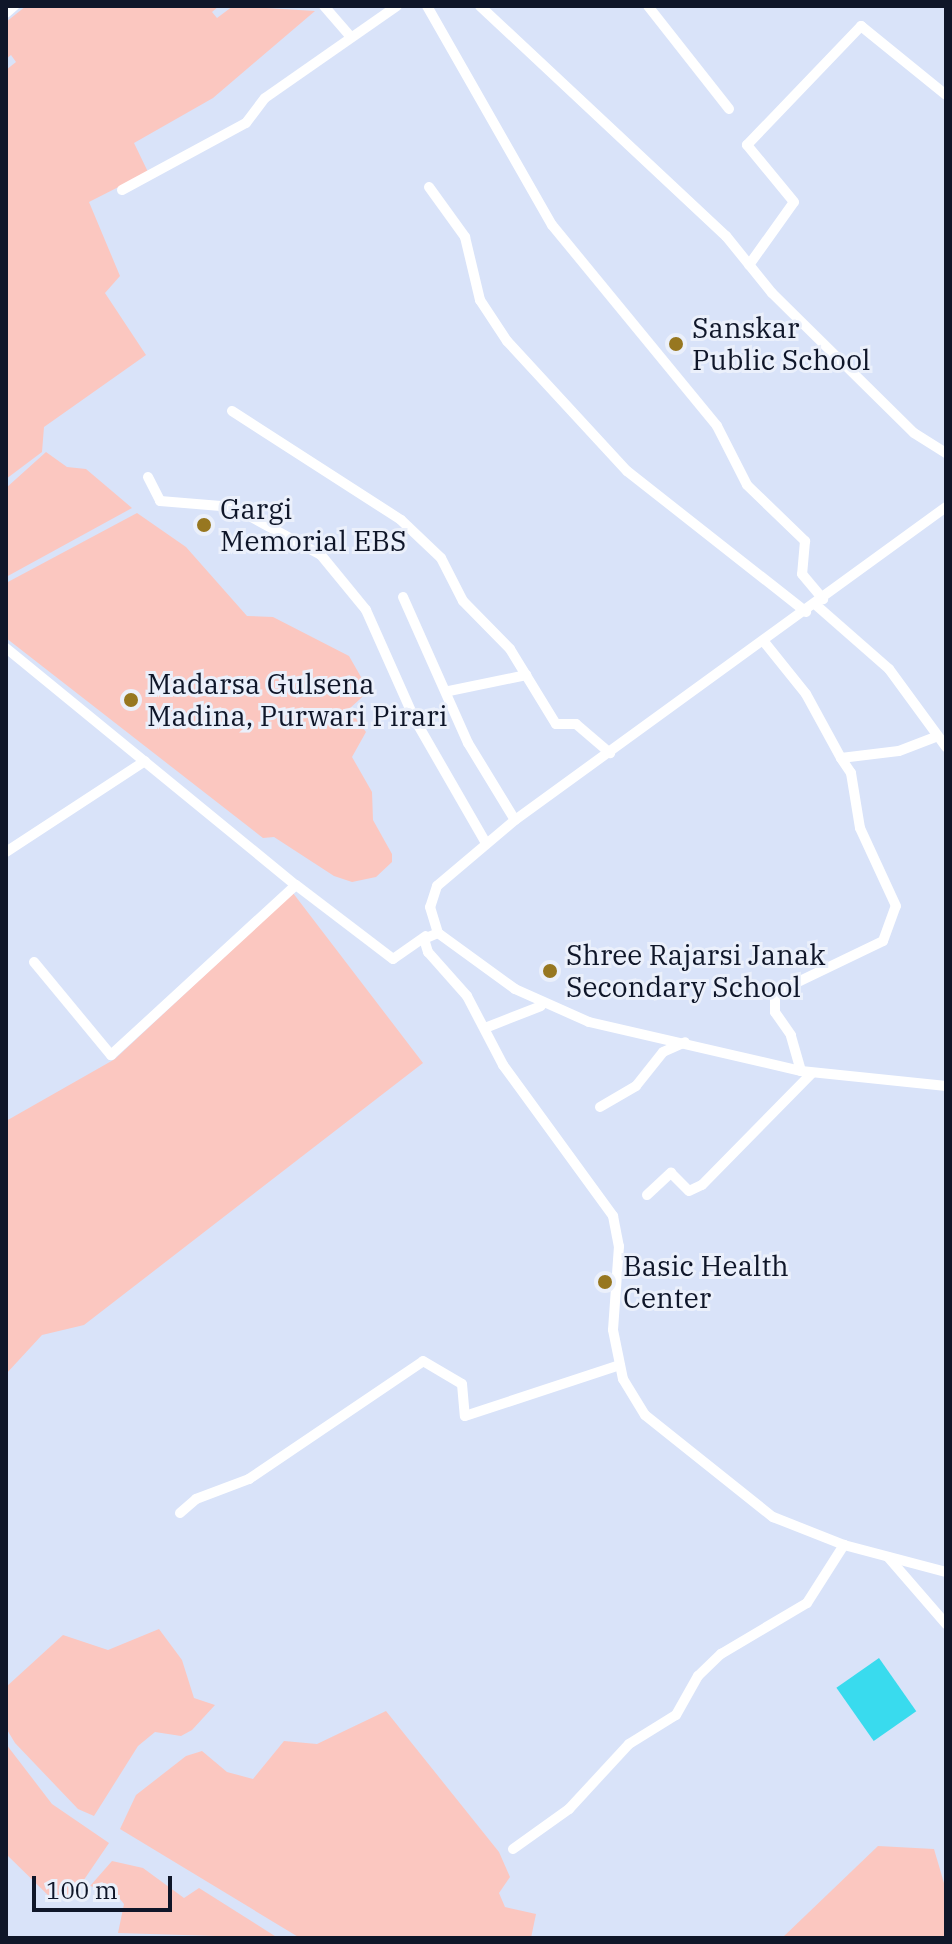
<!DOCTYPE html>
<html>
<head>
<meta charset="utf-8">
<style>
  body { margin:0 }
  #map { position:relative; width:952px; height:1944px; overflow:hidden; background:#d9e3f9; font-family:"IBM Plex Serif",serif }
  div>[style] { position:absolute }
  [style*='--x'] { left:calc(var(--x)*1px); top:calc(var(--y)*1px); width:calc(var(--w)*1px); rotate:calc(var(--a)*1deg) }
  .green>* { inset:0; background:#fbc7c0 }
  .water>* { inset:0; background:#39dbee; transform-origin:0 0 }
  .minor>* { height:10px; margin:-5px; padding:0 5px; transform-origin:5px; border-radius:5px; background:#fff }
  .dots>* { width:22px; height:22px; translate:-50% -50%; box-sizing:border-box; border:4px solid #ebf0fb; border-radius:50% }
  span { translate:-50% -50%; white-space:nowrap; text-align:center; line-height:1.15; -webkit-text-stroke:6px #ebf0fb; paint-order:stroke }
  .poi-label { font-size:28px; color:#0f1629 }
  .left { translate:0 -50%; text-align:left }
  .frame { position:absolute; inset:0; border:8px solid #0f1629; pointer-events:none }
  .scale { position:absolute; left:32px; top:1876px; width:140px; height:36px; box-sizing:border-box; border:4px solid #0f1629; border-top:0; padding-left:10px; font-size:24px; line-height:28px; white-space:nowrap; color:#0f1629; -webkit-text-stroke:6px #ebf0fb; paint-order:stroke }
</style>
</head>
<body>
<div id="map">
  <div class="green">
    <div style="clip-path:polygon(26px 6px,219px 6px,212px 12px,217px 18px,233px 6px,315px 11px,213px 98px,134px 143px,148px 172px,89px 202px,120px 276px,105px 293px,146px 355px,44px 427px,42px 452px,6px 479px,6px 70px,16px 62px,11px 55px,6px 59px,6px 22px)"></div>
    <div style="clip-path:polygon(46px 452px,67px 467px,86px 469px,132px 508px,6px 577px,6px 488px)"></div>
    <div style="clip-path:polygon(137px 513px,186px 547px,247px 616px,273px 617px,349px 656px,369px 691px,349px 709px,366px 732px,352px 757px,372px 792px,373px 820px,392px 854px,392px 862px,376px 877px,352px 882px,334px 876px,274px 837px,263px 838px,6px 638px,6px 583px)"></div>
    <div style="clip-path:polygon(293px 893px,423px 1063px,84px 1325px,42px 1335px,6px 1374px,6px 1121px,115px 1059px)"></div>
    <div style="clip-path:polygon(159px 1629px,182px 1660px,194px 1698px,215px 1705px,192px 1730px,181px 1736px,155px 1732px,138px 1746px,94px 1816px,78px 1809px,15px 1743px,6px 1728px,6px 1687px,63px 1635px,108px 1650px)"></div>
    <div style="clip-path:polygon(386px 1711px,499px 1852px,510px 1877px,499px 1893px,505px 1907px,536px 1914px,531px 1938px,300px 1938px,120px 1829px,136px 1795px,186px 1756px,202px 1751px,227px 1772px,253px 1779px,284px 1741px,317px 1744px)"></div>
    <div style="clip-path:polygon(6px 1744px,52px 1804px,109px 1843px,77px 1890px,55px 1902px,6px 1854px)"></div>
    <div style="clip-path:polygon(878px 1846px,934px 1849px,946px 1890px,946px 1938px,782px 1938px)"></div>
    <div style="clip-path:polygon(112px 1861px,143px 1868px,184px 1898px,199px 1888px,278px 1938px,118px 1933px,124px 1904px,115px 1893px,90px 1886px)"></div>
  </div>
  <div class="water">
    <div style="left:879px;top:1658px;width:65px;height:52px;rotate:55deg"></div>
  </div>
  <div class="minor">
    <div style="--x:324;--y:6;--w:40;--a:49"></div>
    <div style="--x:427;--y:6;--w:252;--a:60.3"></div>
    <div style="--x:552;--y:225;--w:260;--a:50.6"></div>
    <div style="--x:717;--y:426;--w:66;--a:63"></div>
    <div style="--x:747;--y:485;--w:81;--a:44"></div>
    <div style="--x:805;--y:541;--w:33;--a:95"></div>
    <div style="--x:802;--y:574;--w:33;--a:50"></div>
    <div style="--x:480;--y:6;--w:337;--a:43.1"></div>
    <div style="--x:726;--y:236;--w:73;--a:51.1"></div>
    <div style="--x:772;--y:293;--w:199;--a:44.6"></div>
    <div style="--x:914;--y:433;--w:38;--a:32"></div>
    <div style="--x:648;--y:6;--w:131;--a:51.8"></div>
    <div style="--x:6;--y:13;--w:11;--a:-41"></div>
    <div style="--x:429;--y:187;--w:62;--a:54.2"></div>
    <div style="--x:465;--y:237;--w:65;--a:76.6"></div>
    <div style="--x:480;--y:300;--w:49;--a:56.6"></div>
    <div style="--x:507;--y:341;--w:177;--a:47.3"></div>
    <div style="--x:627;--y:471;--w:228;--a:38.2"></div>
    <div style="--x:122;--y:190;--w:141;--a:-28.4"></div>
    <div style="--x:246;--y:123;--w:31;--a:-53"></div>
    <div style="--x:265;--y:98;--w:161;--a:-34.9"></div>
    <div style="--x:749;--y:265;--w:77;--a:-54.5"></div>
    <div style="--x:794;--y:202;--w:74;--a:-129.5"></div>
    <div style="--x:747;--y:145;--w:165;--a:-46.2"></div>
    <div style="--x:861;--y:26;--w:109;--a:39.1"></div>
    <div style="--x:232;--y:411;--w:201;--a:32.8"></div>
    <div style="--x:401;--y:520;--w:55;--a:43.5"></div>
    <div style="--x:441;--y:558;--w:48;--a:62.9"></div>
    <div style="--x:463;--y:601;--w:67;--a:45.6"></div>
    <div style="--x:510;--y:649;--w:88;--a:58.5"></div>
    <div style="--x:556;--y:724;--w:20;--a:0"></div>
    <div style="--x:576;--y:724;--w:45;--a:40.5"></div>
    <div style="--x:148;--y:477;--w:27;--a:63"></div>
    <div style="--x:160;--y:501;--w:73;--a:4.7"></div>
    <div style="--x:233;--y:507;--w:100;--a:28.6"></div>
    <div style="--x:321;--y:555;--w:71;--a:50.7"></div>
    <div style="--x:366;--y:610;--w:118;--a:66"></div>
    <div style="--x:414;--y:718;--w:144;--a:60.1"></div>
    <div style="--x:946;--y:507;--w:533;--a:144.01"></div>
    <div style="--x:515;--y:820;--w:102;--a:139.8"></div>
    <div style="--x:437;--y:886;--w:22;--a:108"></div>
    <div style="--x:430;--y:907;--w:27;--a:73"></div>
    <div style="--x:438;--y:933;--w:95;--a:36"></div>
    <div style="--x:515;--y:989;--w:81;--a:24"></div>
    <div style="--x:589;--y:1022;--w:218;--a:13"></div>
    <div style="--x:801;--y:1071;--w:146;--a:5.9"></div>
    <div style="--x:403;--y:597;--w:160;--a:66"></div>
    <div style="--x:468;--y:743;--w:90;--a:58.6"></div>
    <div style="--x:816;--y:605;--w:97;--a:41.2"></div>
    <div style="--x:889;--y:669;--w:97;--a:53.8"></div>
    <div style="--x:765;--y:643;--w:65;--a:51.2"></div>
    <div style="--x:806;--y:694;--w:73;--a:61.3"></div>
    <div style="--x:841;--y:758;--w:58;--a:-6.9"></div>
    <div style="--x:899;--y:751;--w:39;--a:-21"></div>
    <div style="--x:6;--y:648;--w:375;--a:39.3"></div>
    <div style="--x:449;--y:691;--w:79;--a:-11.7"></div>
    <div style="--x:6;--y:852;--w:166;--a:-33.2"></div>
    <div style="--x:438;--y:933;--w:15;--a:157"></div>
    <div style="--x:424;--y:939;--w:14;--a:73"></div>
    <div style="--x:428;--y:952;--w:59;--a:48.4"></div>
    <div style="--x:467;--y:996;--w:78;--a:62.4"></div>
    <div style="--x:503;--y:1065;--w:187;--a:53.9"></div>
    <div style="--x:613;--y:1216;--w:31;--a:79"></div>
    <div style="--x:619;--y:1246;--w:84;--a:94.1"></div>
    <div style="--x:613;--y:1330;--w:50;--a:78.5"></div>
    <div style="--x:623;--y:1379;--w:42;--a:58.6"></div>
    <div style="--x:645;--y:1415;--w:164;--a:38.6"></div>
    <div style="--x:773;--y:1517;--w:76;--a:21.5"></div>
    <div style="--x:844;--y:1545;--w:106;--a:14.8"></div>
    <div style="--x:34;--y:962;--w:121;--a:50.4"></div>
    <div style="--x:111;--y:1055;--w:251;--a:-42.6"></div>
    <div style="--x:296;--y:885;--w:122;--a:37.3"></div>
    <div style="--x:393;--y:959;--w:40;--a:-34.9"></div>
    <div style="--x:485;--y:1028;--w:60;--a:-21.4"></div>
    <div style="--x:801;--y:1071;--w:37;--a:-106"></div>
    <div style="--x:791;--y:1035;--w:28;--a:-125"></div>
    <div style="--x:775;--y:1012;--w:19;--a:-90"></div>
    <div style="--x:775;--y:993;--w:120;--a:-25.7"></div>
    <div style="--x:883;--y:941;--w:37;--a:-70"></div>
    <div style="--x:896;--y:906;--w:86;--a:-114.8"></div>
    <div style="--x:860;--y:828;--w:56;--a:-99.3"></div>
    <div style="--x:851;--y:773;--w:18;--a:-124"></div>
    <div style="--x:600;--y:1107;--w:42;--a:-30.3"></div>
    <div style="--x:636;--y:1086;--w:43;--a:-51.5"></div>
    <div style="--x:663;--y:1052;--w:24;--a:-24"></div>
    <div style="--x:647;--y:1195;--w:33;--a:-43"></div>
    <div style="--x:671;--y:1173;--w:25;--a:45"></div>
    <div style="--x:689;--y:1191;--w:14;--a:-25"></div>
    <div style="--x:702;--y:1185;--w:157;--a:-45.5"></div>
    <div style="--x:180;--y:1513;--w:21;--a:-41"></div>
    <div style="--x:196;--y:1499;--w:57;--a:-20.7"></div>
    <div style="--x:249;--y:1479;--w:210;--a:-34.1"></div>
    <div style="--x:423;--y:1361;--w:45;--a:30.5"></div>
    <div style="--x:462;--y:1384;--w:32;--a:85"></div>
    <div style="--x:465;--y:1416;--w:163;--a:-18.2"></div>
    <div style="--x:888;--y:1557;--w:89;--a:49.1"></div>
    <div style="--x:513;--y:1849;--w:69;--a:-35.5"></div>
    <div style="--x:569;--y:1809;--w:88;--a:-47.3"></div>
    <div style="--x:629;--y:1744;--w:55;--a:-31.7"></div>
    <div style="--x:676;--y:1715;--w:45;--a:-60.6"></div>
    <div style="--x:698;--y:1676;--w:32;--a:-44"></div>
    <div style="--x:721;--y:1654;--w:100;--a:-30.7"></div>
    <div style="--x:807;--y:1603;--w:69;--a:-57.5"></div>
  </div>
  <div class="dots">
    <div style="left:676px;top:344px;background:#977720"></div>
    <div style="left:204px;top:525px;background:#977720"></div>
    <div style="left:131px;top:700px;background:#977720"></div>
    <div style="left:550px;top:971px;background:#977720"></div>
    <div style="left:605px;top:1282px;background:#977720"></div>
  </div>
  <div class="poi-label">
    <span class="left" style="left:692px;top:344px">Sanskar<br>Public School</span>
    <span class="left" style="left:220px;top:525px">Gargi<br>Memorial EBS</span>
    <span class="left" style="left:147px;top:700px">Madarsa Gulsena<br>Madina, Purwari Pirari</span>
    <span class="left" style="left:566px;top:971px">Shree Rajarsi Janak<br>Secondary School</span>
    <span class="left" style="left:623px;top:1282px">Basic Health<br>Center</span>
  </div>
  <div class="frame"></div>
  <div class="scale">100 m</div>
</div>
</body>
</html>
